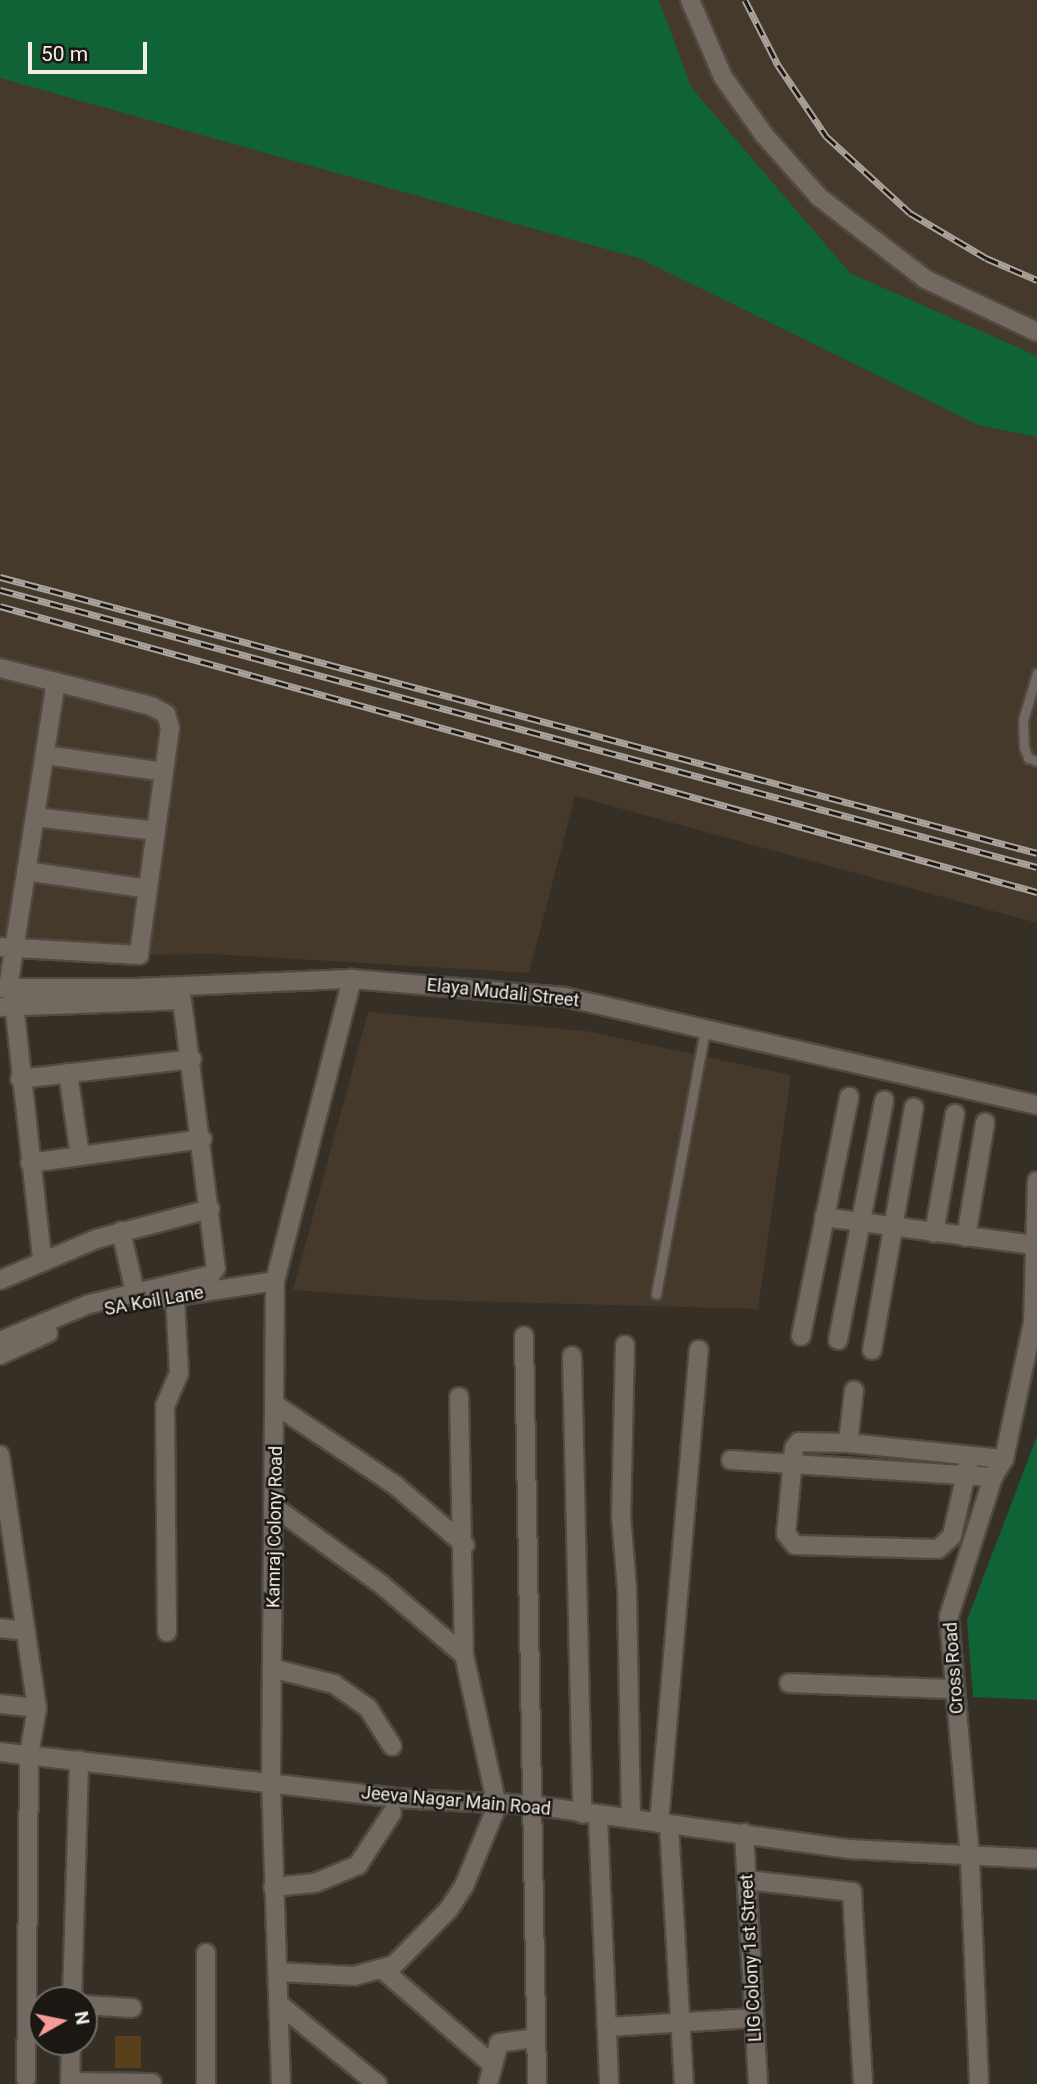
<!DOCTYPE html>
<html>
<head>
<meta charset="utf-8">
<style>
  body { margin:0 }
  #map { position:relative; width:1037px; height:2084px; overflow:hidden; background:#362f26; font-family:Roboto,sans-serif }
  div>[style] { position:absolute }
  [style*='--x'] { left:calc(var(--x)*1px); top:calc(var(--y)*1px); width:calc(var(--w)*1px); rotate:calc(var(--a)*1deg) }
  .built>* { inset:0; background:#44392b }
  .green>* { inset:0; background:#106336 }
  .building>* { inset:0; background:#5a401a; transform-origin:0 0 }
  .roads { filter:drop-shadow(2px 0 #504a43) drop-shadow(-2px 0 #504a43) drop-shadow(0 2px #504a43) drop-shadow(0 -2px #504a43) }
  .service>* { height:9px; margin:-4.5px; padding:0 4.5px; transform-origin:4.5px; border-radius:4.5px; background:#726a60 }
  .minor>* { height:18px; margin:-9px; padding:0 9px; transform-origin:9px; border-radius:9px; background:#726a60 }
  .tertiary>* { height:18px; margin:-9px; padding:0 9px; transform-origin:9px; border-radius:9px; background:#726a60 }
  .rail>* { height:7px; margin-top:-3.5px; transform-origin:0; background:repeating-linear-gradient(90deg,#1b1814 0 13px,#aaa49d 0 26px); box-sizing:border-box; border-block:2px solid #aaa49d }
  span { translate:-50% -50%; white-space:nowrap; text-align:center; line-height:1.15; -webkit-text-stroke:5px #1b1814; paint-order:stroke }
  .street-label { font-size:18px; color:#f1ede7 }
  .north { position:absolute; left:28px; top:1986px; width:70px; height:70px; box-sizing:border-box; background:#1b1814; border:2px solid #716d68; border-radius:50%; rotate:81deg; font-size:19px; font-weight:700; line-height:28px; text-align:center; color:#f1ede7 }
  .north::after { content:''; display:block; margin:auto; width:24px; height:32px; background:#f59c95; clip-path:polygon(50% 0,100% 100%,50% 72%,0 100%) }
  .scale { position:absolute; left:28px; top:42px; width:119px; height:32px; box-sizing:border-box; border:4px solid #f1ede7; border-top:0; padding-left:9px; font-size:21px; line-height:24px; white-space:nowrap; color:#f1ede7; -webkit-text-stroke:5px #1b1814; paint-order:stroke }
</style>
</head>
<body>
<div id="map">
  <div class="built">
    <div style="clip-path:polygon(0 0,1037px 0,1037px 923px,575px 796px,529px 973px,211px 954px,0 957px)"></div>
    <div style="clip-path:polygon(368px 1012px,586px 1031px,791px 1075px,758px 1309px,427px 1300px,293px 1290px)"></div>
  </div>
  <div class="green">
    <div style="clip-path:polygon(0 0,659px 0,691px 87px,850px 273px,1037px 356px,1037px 437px,978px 425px,641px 259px,0 78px)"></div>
    <div style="clip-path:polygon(1037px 1436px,1037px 1700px,973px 1697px,967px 1620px)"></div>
  </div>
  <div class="building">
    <div style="left:115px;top:2036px;width:26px;height:32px"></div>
  </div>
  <div class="roads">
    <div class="service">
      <div style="--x:1037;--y:673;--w:49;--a:106.6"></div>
      <div style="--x:1023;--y:720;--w:27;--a:88"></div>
      <div style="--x:1024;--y:747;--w:12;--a:70"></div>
      <div style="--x:1028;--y:758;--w:9;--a:18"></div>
      <div style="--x:656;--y:1294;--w:269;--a:-79.5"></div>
    </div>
    <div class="minor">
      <div style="--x:690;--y:0;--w:84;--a:66.8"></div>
      <div style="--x:723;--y:77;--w:72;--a:54.6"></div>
      <div style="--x:765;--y:136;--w:81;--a:48.5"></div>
      <div style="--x:819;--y:197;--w:134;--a:37.7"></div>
      <div style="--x:925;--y:279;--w:124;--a:25.3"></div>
      <div style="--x:0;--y:668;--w:156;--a:14.1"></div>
      <div style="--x:151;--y:706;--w:17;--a:28"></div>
      <div style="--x:166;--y:714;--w:15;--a:74"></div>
      <div style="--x:170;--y:728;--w:229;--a:97.8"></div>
      <div style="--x:139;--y:955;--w:139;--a:-176.7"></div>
      <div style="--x:45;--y:755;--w:120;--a:8.1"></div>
      <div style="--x:35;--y:817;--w:122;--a:6.6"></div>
      <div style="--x:26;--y:871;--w:123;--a:8.4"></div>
      <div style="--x:0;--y:988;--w:134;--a:0"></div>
      <div style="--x:134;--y:988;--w:218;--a:-2.4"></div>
      <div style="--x:352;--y:979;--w:214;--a:4.8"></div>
      <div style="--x:565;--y:997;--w:484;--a:12.9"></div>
      <div style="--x:8;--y:988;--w:310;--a:-81.1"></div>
      <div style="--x:13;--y:995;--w:266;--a:83.7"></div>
      <div style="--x:0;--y:1007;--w:182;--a:-2.2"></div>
      <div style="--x:182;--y:1000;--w:270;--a:82.8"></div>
      <div style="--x:216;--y:1268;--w:9;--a:126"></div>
      <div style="--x:211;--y:1275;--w:125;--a:166.6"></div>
      <div style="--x:89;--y:1304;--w:96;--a:157.4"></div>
      <div style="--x:68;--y:1073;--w:84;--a:81.8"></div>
      <div style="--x:20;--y:1079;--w:173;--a:-6.6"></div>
      <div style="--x:30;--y:1163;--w:174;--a:-7.9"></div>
      <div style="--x:824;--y:1217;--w:212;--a:7.6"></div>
      <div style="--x:121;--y:1231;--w:63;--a:77.1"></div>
      <div style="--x:934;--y:1233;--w:121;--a:-80"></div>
      <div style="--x:966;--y:1237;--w:116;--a:-80.5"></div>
      <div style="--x:0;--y:1280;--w:104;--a:-23.1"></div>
      <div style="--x:96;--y:1239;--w:118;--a:-14.7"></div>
      <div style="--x:164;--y:1298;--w:112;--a:-8.7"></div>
      <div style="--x:524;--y:1336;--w:748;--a:89"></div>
      <div style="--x:801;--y:1336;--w:244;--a:-78.6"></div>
      <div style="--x:838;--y:1340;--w:244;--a:-79.1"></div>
      <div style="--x:625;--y:1345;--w:170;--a:91.3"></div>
      <div style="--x:621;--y:1515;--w:75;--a:85.4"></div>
      <div style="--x:627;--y:1590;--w:229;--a:89"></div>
      <div style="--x:872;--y:1350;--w:246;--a:-80.2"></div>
      <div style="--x:0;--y:1355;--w:53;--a:-24.6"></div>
      <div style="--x:572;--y:1356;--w:458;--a:88.7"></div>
      <div style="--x:277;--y:1406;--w:142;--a:33.8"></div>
      <div style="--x:395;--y:1485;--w:92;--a:40.6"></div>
      <div style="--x:848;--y:1443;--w:53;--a:-83.5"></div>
      <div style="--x:0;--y:1455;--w:256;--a:81.7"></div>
      <div style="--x:37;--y:1708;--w:48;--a:99.7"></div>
      <div style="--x:29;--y:1755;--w:324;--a:90.5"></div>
      <div style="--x:970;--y:1456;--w:82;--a:102.7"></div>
      <div style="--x:952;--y:1536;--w:19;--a:137"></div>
      <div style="--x:938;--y:1549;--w:143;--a:-178.4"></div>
      <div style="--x:795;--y:1545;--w:14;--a:-129"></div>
      <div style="--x:786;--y:1534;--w:86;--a:-84.7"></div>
      <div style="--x:794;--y:1448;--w:8;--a:-50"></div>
      <div style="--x:799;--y:1442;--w:49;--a:1.2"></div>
      <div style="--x:848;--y:1443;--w:157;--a:5.9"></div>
      <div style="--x:731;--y:1460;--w:263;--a:3.7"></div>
      <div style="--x:273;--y:1506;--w:135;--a:35.9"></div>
      <div style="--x:382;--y:1585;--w:108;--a:40.5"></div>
      <div style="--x:0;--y:1628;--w:26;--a:7"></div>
      <div style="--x:167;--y:1632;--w:226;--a:-90.5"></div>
      <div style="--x:165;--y:1406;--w:36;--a:-67"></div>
      <div style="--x:179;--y:1373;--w:77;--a:-93"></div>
      <div style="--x:275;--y:1669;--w:61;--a:14.3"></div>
      <div style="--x:334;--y:1684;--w:42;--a:35.2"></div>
      <div style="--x:368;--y:1708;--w:45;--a:57.7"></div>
      <div style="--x:789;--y:1683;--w:166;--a:2.1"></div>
      <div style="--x:0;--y:1704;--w:37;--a:6"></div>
      <div style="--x:598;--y:1817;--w:267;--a:87.6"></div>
      <div style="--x:659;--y:1823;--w:475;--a:-85.2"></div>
      <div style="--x:669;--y:1825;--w:259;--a:86.7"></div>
      <div style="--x:744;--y:1833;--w:251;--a:86.8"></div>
      <div style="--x:747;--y:1880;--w:106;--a:6.5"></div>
      <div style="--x:852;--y:1892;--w:192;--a:86.7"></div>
      <div style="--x:273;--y:1887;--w:42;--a:-5.4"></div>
      <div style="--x:315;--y:1883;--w:47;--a:-22.7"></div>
      <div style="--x:358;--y:1865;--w:62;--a:-56.8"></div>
      <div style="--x:383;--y:1970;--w:144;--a:40.8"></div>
      <div style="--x:279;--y:1972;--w:75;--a:3.1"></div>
      <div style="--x:354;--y:1976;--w:41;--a:-15.4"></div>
      <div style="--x:394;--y:1965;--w:78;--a:-45.5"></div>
      <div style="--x:449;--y:1909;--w:27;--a:-57"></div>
      <div style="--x:464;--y:1886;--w:87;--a:-67.6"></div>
      <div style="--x:497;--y:1806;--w:155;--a:-102.3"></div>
      <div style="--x:464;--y:1655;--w:258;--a:-91.1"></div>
      <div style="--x:72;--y:2000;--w:240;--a:-88.3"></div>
      <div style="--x:279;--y:2004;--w:127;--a:39.2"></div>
      <div style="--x:84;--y:2005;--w:48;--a:3.6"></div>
      <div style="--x:607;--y:2027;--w:147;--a:-3.5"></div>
      <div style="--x:70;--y:2082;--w:82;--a:0.7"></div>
      <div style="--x:70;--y:2084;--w:42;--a:-88.6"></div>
      <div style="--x:206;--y:2084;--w:131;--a:-90"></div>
      <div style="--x:281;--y:2084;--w:303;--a:-91.9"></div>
      <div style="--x:271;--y:1781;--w:500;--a:-89.54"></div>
      <div style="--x:275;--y:1281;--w:312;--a:-75.7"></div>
      <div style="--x:488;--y:2084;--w:42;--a:-75"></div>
      <div style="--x:499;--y:2043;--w:37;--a:-8"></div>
      <div style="--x:979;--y:2084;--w:226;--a:-92.3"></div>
      <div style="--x:970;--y:1858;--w:243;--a:-95"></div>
      <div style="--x:949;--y:1616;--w:146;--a:-72.4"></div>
      <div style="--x:993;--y:1477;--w:21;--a:-59"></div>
      <div style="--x:1004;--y:1459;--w:139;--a:-78"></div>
      <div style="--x:1033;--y:1323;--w:142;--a:-88.4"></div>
    </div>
    <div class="tertiary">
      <div style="--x:0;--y:1752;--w:398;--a:6.6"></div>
      <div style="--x:395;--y:1798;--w:137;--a:2.9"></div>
      <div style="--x:532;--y:1805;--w:319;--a:7.9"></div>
      <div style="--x:848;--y:1849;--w:189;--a:3"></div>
    </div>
  </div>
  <div class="rail">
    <div style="--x:745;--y:0;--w:73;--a:63.1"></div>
    <div style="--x:778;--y:65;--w:86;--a:55.9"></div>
    <div style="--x:826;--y:136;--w:114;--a:42.5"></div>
    <div style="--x:910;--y:213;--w:88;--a:30.6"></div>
    <div style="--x:986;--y:258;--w:56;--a:23.3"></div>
    <div style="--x:0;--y:577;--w:1073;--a:14.9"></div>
    <div style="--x:0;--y:590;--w:1073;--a:14.96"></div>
    <div style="--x:0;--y:606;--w:1076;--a:15.42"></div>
  </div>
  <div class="street-label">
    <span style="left:503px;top:993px;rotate:6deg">Elaya Mudali Street</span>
    <span style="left:154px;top:1301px;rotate:-10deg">SA Koil Lane</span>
    <span style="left:275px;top:1527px;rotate:-89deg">Kamraj Colony Road</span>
    <span style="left:954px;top:1668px;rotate:-94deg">Cross Road</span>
    <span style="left:456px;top:1801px;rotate:5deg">Jeeva Nagar Main Road</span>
    <span style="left:751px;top:1958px;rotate:-93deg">LIG Colony 1st Street</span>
  </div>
  <div class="north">N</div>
  <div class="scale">50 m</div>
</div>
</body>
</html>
